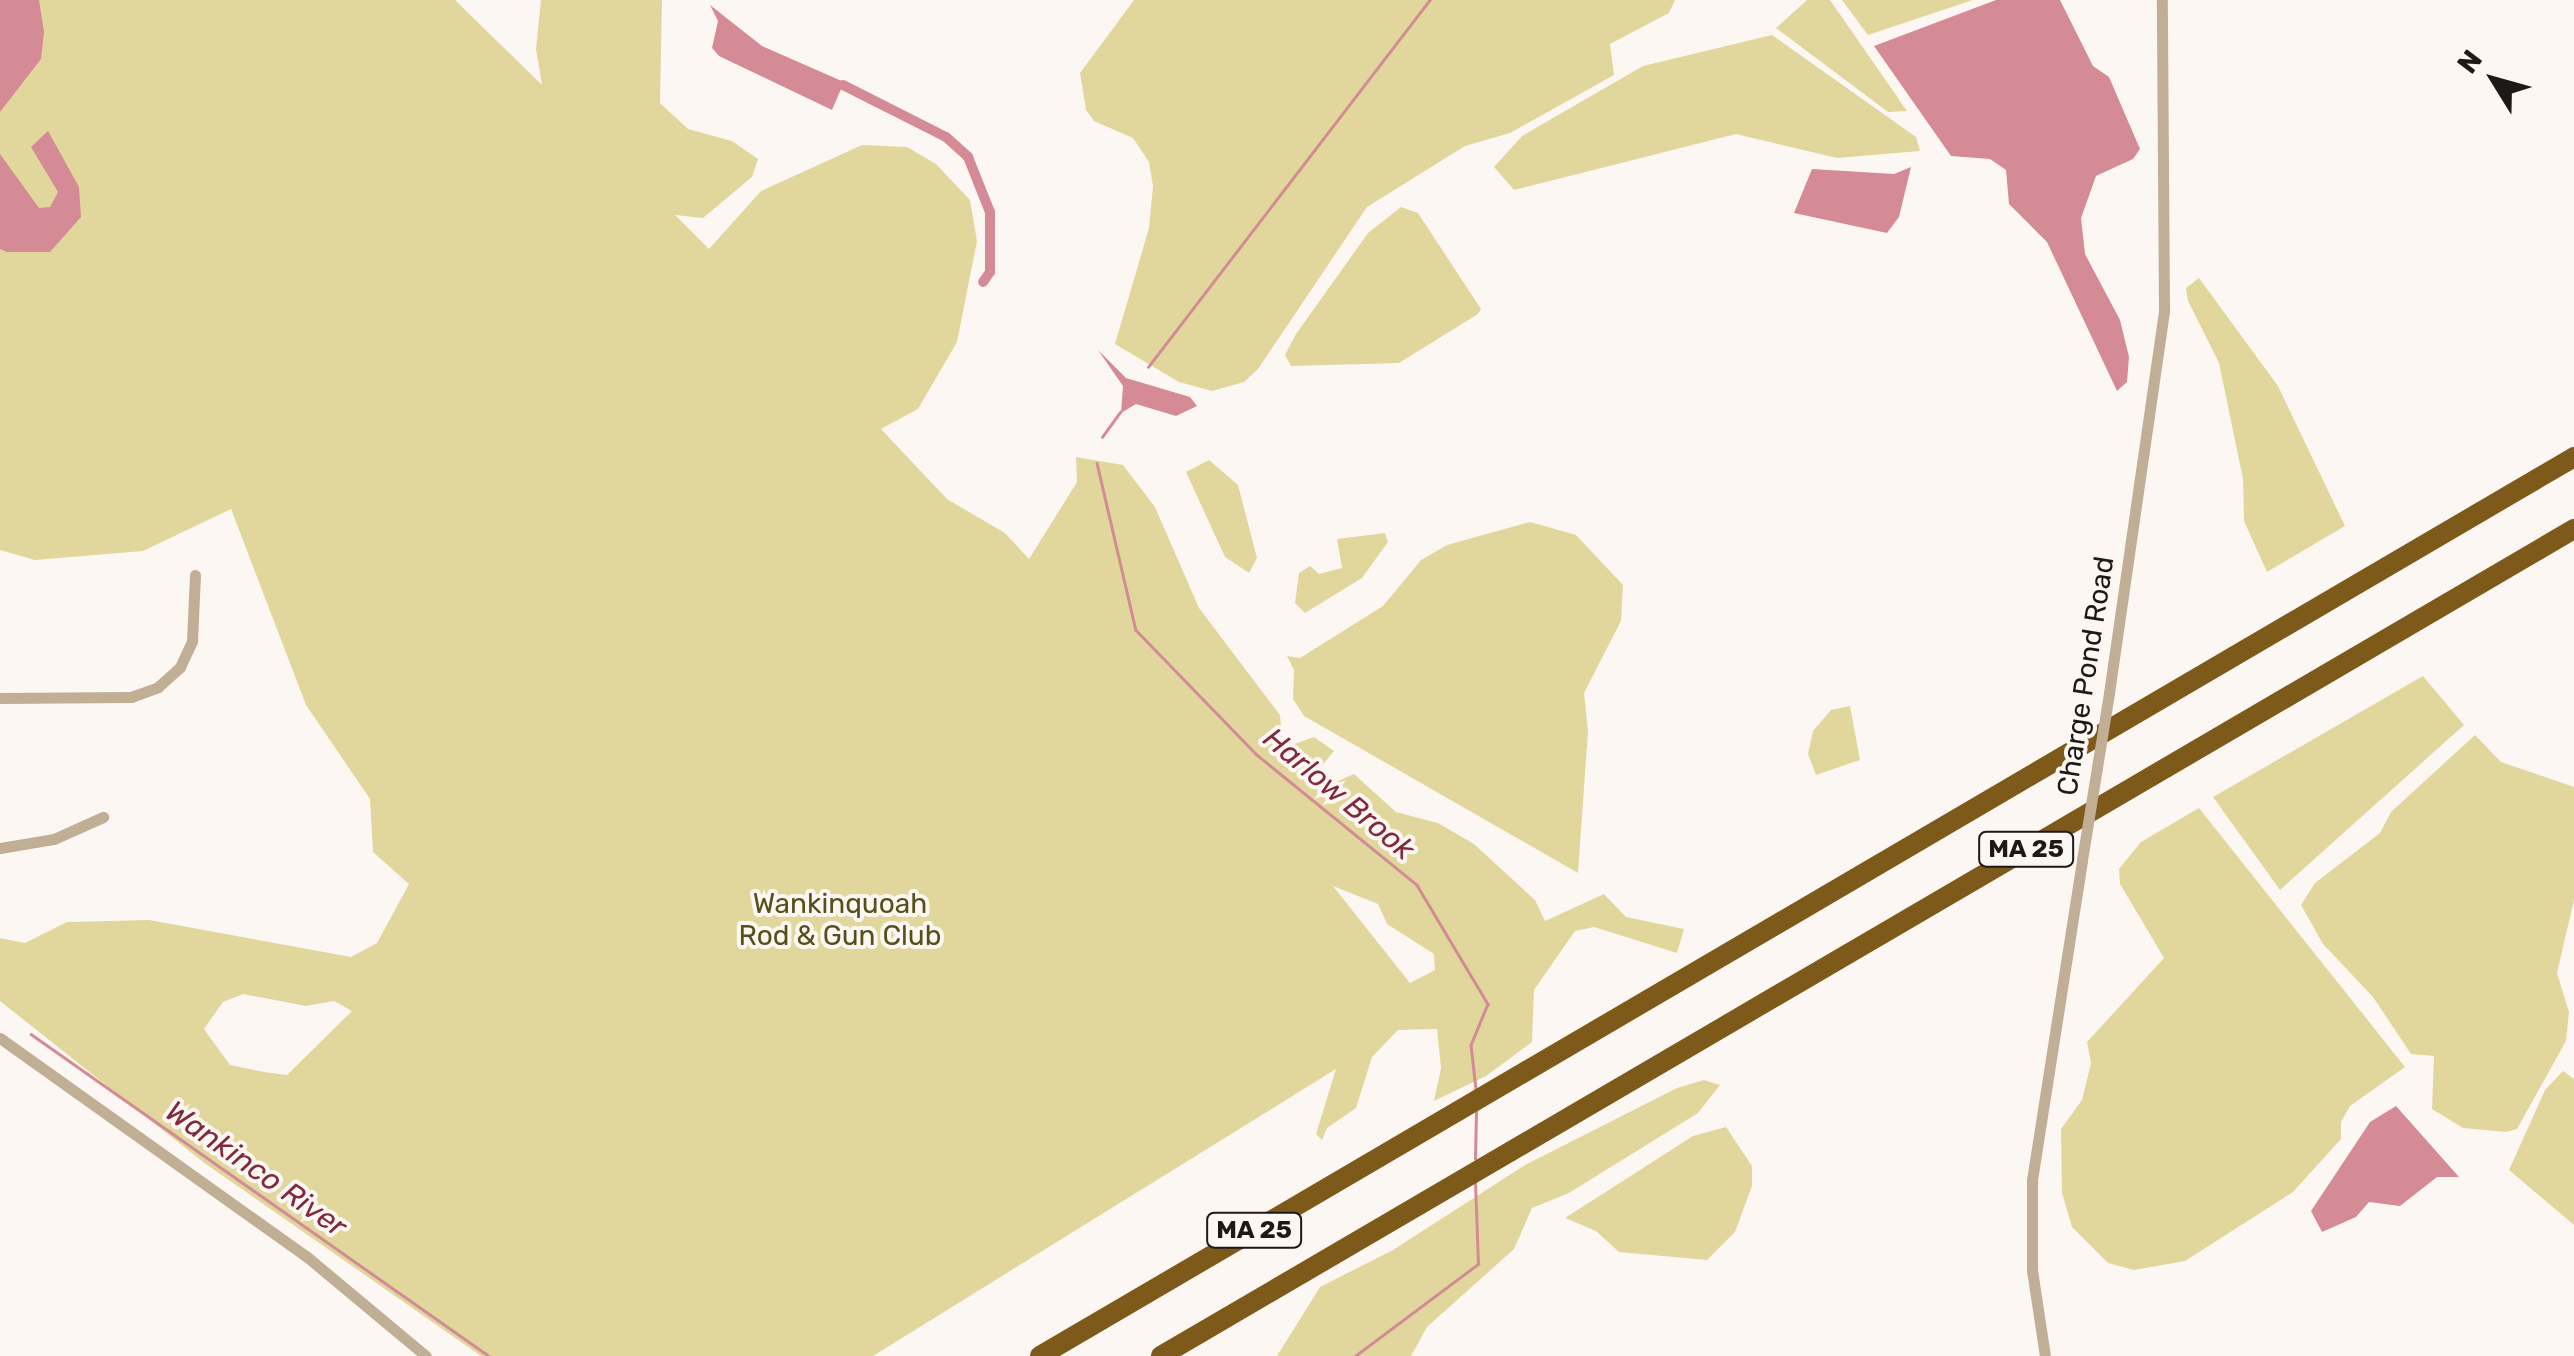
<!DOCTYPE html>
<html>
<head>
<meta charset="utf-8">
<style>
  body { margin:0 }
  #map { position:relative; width:2574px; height:1356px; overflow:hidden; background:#fdf7f3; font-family:Rubik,sans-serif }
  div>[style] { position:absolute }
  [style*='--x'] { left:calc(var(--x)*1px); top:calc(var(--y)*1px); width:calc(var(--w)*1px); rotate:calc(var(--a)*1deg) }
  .green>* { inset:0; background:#e1d79d }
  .water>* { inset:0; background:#d48b96 }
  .stream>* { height:2.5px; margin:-1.25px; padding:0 1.25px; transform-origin:1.25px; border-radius:1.25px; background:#d48b96 }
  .canal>* { height:10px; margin:-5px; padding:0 5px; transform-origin:5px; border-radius:5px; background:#d48b96 }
  .street>* { height:11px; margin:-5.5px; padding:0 5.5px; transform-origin:5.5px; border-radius:5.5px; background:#c0ae95 }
  .highway>* { height:20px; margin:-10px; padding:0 10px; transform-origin:10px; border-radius:10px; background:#7d591a }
  .street-bridge>* { height:11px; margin:-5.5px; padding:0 5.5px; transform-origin:5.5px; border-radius:5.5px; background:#c0ae95 }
  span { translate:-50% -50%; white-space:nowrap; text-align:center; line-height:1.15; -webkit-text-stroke:8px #fdf7f3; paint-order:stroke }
  .shield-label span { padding:2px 8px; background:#fdf7f3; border:2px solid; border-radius:8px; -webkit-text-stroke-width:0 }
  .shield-label { font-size:25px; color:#1d1917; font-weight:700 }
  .street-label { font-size:28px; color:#1d1917 }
  .park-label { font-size:28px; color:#574e19 }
  .water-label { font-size:30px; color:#80293d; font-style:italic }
  .north { position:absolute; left:2444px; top:30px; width:100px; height:100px; -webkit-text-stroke:8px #fdf7f3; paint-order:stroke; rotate:307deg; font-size:28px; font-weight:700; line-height:40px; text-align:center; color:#1d1917 }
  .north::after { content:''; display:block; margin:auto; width:35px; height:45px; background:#1d1917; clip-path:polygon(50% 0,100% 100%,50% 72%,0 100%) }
</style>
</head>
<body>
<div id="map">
  <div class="green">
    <div style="clip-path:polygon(evenodd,0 0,455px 0,542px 85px,536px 49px,541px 0,662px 0,660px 103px,688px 129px,732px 141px,758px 159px,752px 177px,703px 218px,675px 215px,709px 249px,761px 191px,862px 145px,907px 147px,936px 164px,970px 200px,977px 241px,957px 342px,918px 409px,881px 429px,947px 499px,1005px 533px,1029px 559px,1077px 482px,1076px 457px,1123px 465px,1155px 507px,1199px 608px,1280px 715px,1282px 739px,1289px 746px,1314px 737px,1334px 751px,1312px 778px,1327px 786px,1354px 774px,1396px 812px,1438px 823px,1474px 844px,1535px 900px,1545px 921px,1604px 894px,1626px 917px,1684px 929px,1677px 953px,1594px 927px,1575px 931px,1534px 990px,1532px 1042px,1486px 1076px,1434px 1101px,1441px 1068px,1437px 1029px,1398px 1030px,1372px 1057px,1356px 1108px,1327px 1128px,1322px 1140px,1316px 1134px,1336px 1069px,873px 1356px,481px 1356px,203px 1162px,0 1001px,0 938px,25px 943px,67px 922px,149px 920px,351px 957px,377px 943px,409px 884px,373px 852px,370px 799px,306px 705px,231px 509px,143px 551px,35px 560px,0 550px,0 0,1333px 886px,1378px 904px,1387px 924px,1434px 954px,1435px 970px,1410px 983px,1333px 886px,0 0,243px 994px,306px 1006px,334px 1001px,352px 1011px,287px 1075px,264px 1072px,230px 1065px,204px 1029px,223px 1002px,243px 994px)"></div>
    <div style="clip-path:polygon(1134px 0,1675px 0,1669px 13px,1610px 44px,1614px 75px,1510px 133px,1465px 146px,1367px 207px,1258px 369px,1244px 382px,1212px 391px,1179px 382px,1115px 344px,1149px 228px,1153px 186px,1149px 162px,1133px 138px,1094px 121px,1086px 110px,1080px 73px)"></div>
    <div style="clip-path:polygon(1807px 0,1830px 0,1907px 111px,1888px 112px,1776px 28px)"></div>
    <div style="clip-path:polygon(1842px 0,1973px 0,1868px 35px)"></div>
    <div style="clip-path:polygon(1772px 35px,1916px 137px,1920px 151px,1837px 158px,1736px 134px,1514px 190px,1494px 167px,1522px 136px,1643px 66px)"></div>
    <div style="clip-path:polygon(1401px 207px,1418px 213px,1481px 309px,1478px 314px,1399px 363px,1291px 366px,1285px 355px,1296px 334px,1368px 233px)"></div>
    <div style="clip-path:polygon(2199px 278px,2278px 386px,2345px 526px,2267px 572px,2244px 521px,2243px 479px,2219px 363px,2188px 301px,2186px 288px)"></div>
    <div style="clip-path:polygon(1209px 460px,1238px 485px,1257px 558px,1249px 573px,1225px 557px,1186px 472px)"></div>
    <div style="clip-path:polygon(1530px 522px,1576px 535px,1623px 585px,1621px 621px,1584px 693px,1588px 731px,1578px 873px,1304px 716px,1293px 699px,1294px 670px,1287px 656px,1300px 658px,1383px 606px,1421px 560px,1447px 545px)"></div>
    <div style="clip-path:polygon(1385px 533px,1388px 542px,1362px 578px,1305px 613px,1295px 603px,1299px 573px,1310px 566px,1319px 574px,1342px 568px,1337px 539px)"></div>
    <div style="clip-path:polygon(2423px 676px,2464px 725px,2280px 890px,2213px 797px)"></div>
    <div style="clip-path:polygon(1850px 706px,1860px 760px,1816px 775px,1808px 754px,1813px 731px,1831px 710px)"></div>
    <div style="clip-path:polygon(2475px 735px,2501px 762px,2574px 787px,2574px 900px,2557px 973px,2569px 1012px,2566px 1041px,2517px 1129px,2506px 1132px,2463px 1128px,2432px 1109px,2434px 1056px,2411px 1054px,2373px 997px,2323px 944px,2301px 905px,2315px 883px,2380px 833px,2391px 812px)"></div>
    <div style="clip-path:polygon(2199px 808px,2405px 1067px,2350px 1106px,2341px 1122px,2341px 1139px,2293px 1192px,2185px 1261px,2134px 1270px,2108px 1263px,2072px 1227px,2062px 1193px,2061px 1129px,2082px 1100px,2091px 1063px,2087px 1042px,2164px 958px,2120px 884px,2119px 869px,2141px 842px)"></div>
    <div style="clip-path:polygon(2563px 1071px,2574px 1079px,2574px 1225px,2509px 1170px,2545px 1090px)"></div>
    <div style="clip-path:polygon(1704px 1080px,1720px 1085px,1698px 1113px,1569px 1193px,1532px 1208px,1514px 1249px,1427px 1327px,1411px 1356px,1277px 1356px,1320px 1287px,1393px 1250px,1525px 1165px,1677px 1088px)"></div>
    <div style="clip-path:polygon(1726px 1127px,1752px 1166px,1752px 1186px,1735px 1232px,1707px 1260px,1619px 1252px,1596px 1231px,1565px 1218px,1693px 1136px)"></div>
  </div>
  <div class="water">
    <div style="clip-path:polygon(0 0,39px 0,44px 32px,41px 59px,0 112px)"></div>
    <div style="clip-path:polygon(1996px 0,2060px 0,2093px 66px,2109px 77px,2140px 149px,2133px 159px,2096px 176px,2081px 218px,2085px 254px,2120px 320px,2129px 357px,2127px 382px,2117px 391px,2047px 242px,2009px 204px,2006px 170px,1990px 159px,1951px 156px,1874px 46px)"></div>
    <div style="clip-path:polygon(710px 5px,762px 46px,844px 82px,832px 110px,719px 56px,712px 48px,718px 21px)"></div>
    <div style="clip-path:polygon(48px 131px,79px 187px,81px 217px,50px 252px,7px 252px,0 249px,0 154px,39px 208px,50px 207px,58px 192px,31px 147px)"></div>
    <div style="clip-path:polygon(1911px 167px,1899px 217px,1887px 233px,1794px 213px,1812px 169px,1894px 174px)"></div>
    <div style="clip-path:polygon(1098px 350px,1126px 378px,1190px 397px,1197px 406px,1176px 416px,1136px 404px,1121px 413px,1123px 386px)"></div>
    <div style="clip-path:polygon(2396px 1106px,2459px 1177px,2437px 1177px,2400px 1206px,2369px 1202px,2356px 1217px,2322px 1232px,2311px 1211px,2370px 1122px)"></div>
  </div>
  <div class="stream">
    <div style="--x:1148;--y:367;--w:463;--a:-52.5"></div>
    <div style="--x:1102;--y:437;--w:31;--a:-54"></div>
    <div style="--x:1097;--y:463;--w:171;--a:76.9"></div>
    <div style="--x:1136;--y:630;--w:173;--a:45.9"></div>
    <div style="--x:1256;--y:754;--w:208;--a:39.1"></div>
    <div style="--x:1417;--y:885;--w:139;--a:59.2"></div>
    <div style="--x:1488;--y:1004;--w:44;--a:112.5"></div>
    <div style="--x:1471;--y:1045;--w:44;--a:83.5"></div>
    <div style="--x:31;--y:1034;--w:560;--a:35.11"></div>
    <div style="--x:1475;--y:1159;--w:47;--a:-88.8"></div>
    <div style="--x:1355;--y:1356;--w:154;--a:-36.8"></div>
    <div style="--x:1478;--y:1264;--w:82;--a:-92.1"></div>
  </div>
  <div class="canal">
    <div style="--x:843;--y:85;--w:115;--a:26.8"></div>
    <div style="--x:946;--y:137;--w:30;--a:42"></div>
    <div style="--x:968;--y:157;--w:59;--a:68.2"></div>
    <div style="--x:990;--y:212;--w:60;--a:90"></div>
    <div style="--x:990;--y:272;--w:12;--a:125"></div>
  </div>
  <div class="street">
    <div style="--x:2109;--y:693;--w:386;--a:-81.8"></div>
    <div style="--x:2164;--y:311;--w:311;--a:-90.4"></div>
    <div style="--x:0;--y:698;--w:131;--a:-0.4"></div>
    <div style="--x:131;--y:697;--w:29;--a:-20"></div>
    <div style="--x:158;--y:687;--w:30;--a:-42"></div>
    <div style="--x:180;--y:667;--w:29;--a:-65"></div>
    <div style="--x:192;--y:641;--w:66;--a:-87.4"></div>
    <div style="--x:0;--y:848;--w:55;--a:-9.5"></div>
    <div style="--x:54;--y:839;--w:54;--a:-24.2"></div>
    <div style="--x:0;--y:1038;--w:376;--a:35.5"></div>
    <div style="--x:306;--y:1256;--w:156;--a:39.8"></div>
    <div style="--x:2045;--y:1356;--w:87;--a:-98.6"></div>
    <div style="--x:2032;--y:1270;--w:90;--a:-90"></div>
    <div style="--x:2032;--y:1180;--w:324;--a:-81.1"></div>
  </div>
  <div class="highway">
    <div style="--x:1040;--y:1356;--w:1778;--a:-30.37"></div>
    <div style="--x:1161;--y:1356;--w:1637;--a:-30.34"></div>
  </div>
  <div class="street-bridge">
    <div style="--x:2082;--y:860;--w:169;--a:-80.8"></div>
  </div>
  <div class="shield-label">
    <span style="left:2026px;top:849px">MA 25</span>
    <span style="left:1254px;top:1230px">MA 25</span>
  </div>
  <div class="street-label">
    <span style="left:2086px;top:676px;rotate:-81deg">Charge Pond Road</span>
  </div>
  <div class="park-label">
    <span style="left:840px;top:920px">Wankinquoah<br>Rod &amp; Gun Club</span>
  </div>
  <div class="water-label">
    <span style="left:1339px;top:794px;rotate:40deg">Harlow Brook</span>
    <span style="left:256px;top:1169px;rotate:35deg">Wankinco River</span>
  </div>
  <div class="north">N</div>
</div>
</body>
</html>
